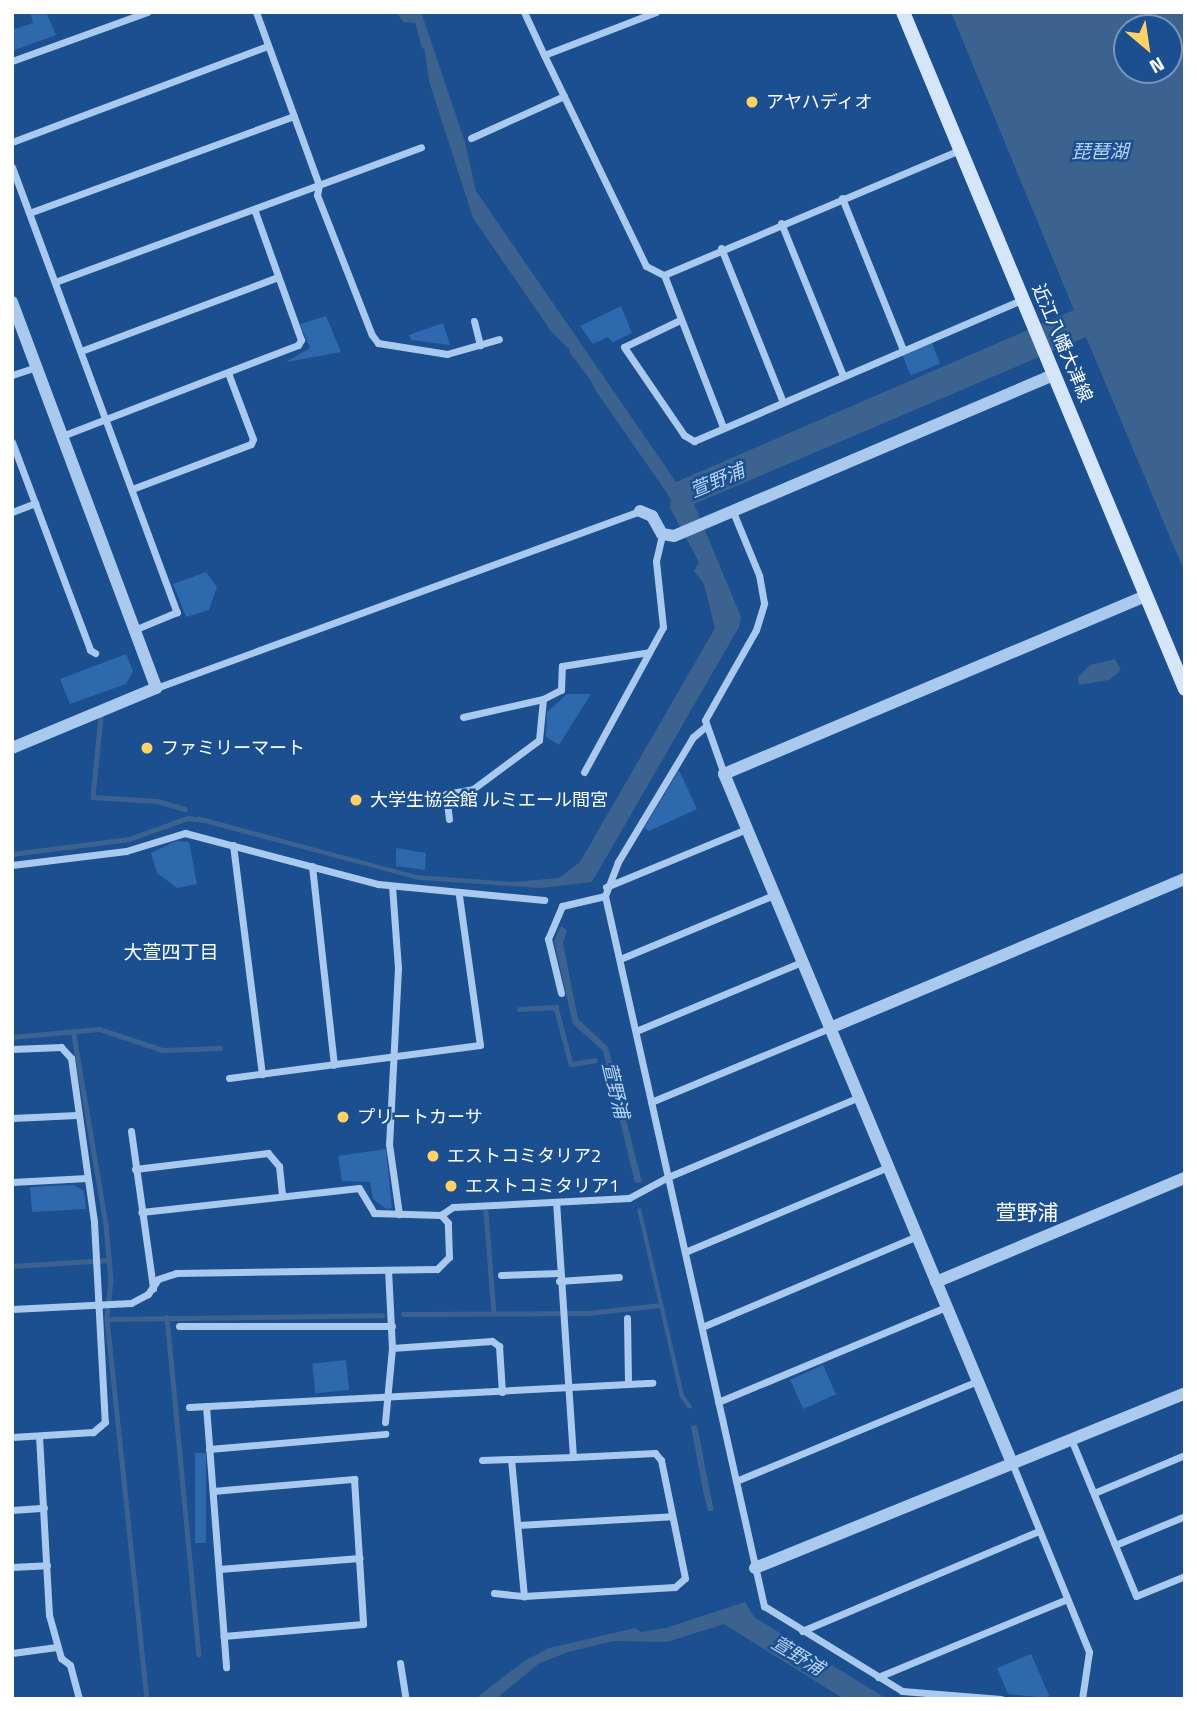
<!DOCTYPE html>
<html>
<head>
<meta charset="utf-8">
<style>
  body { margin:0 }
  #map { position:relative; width:1197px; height:1711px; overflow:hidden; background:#1b4f8f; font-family:"Titillium Web","Noto Sans JP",sans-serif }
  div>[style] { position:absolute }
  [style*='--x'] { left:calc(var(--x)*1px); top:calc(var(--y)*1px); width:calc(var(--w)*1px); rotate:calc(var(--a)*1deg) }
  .green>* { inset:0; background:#2e69ad; transform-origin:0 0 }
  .water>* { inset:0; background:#3c6290 }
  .stream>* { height:4.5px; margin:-2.25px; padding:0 2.25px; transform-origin:2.25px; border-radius:2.25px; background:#3c6290 }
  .minor>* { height:7px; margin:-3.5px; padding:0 3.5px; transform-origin:3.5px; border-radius:3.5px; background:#a9c9ee }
  .tertiary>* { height:12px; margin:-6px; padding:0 6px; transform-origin:6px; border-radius:6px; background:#a9c9ee }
  .secondary>* { height:14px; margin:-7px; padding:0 7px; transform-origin:7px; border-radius:7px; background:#d6e6fa }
  .dots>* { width:19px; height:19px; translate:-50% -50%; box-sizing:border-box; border:4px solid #1b4f8f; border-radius:50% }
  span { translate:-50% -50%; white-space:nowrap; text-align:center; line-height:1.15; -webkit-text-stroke:5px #1b4f8f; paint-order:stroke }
  .poi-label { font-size:18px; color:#fff }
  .left { translate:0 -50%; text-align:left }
  .street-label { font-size:18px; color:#fff }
  .water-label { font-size:19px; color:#b5d3f5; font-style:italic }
  .neighbourhood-label { font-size:19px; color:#fff }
  .quarter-label { font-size:21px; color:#fff }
  .frame { position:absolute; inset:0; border:14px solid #fff; pointer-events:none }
  .north { position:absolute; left:1113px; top:14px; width:70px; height:70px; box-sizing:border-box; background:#1b4f8f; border:2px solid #7695bc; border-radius:50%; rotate:151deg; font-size:19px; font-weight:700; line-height:28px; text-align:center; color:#fff }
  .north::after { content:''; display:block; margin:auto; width:24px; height:32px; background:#ffd166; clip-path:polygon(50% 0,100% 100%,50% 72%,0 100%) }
</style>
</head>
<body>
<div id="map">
  <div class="green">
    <div style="clip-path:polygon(30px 12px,46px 12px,56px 35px,12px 51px,12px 30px,33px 23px)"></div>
    <div style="clip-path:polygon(621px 306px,632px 333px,613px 342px,608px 337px,593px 344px,580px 326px)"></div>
    <div style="clip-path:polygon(326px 316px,341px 352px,286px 362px,310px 348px,300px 324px)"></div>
    <div style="clip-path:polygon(443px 323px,450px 345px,411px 340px,409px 335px)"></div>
    <div style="left:932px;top:343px;width:22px;height:32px;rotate:68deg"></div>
    <div style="clip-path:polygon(206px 572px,217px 587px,209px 610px,186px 617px,173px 584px)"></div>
    <div style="clip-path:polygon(126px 654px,133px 671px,126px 684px,70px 704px,60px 679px)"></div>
    <div style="clip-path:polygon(567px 694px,591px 694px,559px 745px,546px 737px,547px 712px)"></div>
    <div style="clip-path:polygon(679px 770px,697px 809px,649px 831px,644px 828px)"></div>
    <div style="clip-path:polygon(176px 841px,189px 842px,197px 884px,177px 888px,157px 873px,151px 853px)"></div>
    <div style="clip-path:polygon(396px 848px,426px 853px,425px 870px,396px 866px)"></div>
    <div style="clip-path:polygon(386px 1149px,392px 1208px,386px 1209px,373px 1199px,370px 1182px,342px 1181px,338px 1156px)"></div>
    <div style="clip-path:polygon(74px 1185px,84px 1191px,86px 1209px,32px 1212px,30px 1187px)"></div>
    <div style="left:346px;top:1360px;width:30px;height:34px;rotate:84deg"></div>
    <div style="left:823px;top:1365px;width:32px;height:36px;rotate:66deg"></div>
    <div style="left:195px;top:1453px;width:11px;height:90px"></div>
    <div style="clip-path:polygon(1031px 1654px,1049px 1695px,1048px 1698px,1008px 1694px,997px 1668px)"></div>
  </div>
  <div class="water">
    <div style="clip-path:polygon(evenodd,396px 12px,421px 12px,465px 142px,476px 191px,676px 482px,1074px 310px,951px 12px,1185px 12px,1185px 573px,1086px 337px,694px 504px,741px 617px,739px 627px,592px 882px,541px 888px,419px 880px,197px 821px,198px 816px,416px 875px,514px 882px,559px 878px,580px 862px,715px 628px,704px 584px,694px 571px,699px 562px,670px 508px,671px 499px,596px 391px,579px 358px,553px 334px,473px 218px,429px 81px,422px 31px,417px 23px,403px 22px,396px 12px,1127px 28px,1169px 28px,1169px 70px,1127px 70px,1127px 28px)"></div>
    <div style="clip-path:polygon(1115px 659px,1121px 670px,1109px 680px,1079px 685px,1078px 677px,1090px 665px)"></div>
    <div style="clip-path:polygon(561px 926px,567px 930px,563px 943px,578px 1019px,608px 1047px,642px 1182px,635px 1183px,603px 1051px,573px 1024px,554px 941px)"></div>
    <div style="clip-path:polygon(641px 1208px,684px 1395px,692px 1407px,688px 1409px,680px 1397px,637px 1209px)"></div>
    <div style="clip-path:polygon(697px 1425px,709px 1487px,714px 1511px,708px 1511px,703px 1491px,691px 1426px)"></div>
    <div style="clip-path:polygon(745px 1602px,754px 1617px,887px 1699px,844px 1699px,724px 1624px,667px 1642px,614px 1641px,568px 1652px,538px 1664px,496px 1699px,475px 1699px,524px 1661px,549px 1648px,635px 1628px,641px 1632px,666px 1628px)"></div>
  </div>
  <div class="stream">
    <div style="--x:415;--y:12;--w:35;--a:75"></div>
    <div style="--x:572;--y:351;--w:40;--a:53"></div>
    <div style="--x:101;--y:717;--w:80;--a:95.7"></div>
    <div style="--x:93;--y:797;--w:64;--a:3.6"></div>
    <div style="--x:157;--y:801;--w:29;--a:16"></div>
    <div style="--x:12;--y:854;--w:118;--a:-7.3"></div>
    <div style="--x:129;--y:839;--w:63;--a:-19.6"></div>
    <div style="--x:188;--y:818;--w:14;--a:8"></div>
    <div style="--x:519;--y:1009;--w:37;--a:-3"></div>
    <div style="--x:556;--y:1007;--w:59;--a:75.3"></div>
    <div style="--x:571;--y:1064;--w:24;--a:-9"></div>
    <div style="--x:74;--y:1035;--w:193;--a:80.4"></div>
    <div style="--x:106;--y:1225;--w:55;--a:84.8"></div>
    <div style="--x:111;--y:1280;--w:39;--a:96"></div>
    <div style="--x:107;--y:1319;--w:275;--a:-0.8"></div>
    <div style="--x:12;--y:1037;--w:87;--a:-5.3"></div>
    <div style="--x:99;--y:1029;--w:67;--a:18.2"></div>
    <div style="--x:163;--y:1050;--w:57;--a:-2"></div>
    <div style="--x:486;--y:1212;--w:102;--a:85.5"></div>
    <div style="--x:12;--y:1266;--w:97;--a:-3.5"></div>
    <div style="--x:403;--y:1314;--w:185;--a:-0.3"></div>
    <div style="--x:588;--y:1313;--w:73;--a:-6.3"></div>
    <div style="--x:167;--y:1317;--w:339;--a:84.6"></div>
    <div style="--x:107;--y:1319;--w:382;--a:84"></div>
  </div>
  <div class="minor">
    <div style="--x:256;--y:12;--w:184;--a:70"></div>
    <div style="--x:319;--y:185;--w:10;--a:101"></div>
    <div style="--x:317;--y:195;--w:150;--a:68.6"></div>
    <div style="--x:372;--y:335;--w:10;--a:53"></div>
    <div style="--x:378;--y:343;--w:70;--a:9.1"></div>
    <div style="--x:447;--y:354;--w:54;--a:-16.1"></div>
    <div style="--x:524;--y:12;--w:47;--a:65.1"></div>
    <div style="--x:544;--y:55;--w:120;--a:-21"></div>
    <div style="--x:544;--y:55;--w:234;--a:64.2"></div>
    <div style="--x:646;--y:266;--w:20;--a:27"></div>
    <div style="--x:12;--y:61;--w:144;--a:-19.9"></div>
    <div style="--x:471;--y:138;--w:102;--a:-24.3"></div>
    <div style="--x:12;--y:142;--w:273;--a:-20.6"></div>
    <div style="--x:12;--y:167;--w:475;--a:69.7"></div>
    <div style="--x:177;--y:612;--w:47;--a:157.3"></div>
    <div style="--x:842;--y:198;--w:164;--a:68.1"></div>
    <div style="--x:29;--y:213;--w:282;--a:-20.1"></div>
    <div style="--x:781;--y:223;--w:165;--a:67.9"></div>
    <div style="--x:721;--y:248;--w:166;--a:68.1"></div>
    <div style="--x:55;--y:282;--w:390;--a:-20.2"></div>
    <div style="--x:680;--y:320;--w:62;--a:154.3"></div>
    <div style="--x:624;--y:347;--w:107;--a:55.7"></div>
    <div style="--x:684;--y:435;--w:12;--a:31"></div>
    <div style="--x:694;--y:441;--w:357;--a:-23.3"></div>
    <div style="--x:474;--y:321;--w:25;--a:76"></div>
    <div style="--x:81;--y:351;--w:210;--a:-20.6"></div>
    <div style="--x:12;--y:375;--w:25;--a:-18"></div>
    <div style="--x:723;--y:427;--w:163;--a:-111.2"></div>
    <div style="--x:664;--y:275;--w:321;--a:-22.9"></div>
    <div style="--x:62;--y:436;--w:253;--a:-21.1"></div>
    <div style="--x:298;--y:345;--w:6;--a:-59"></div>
    <div style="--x:301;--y:340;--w:139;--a:-109.7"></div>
    <div style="--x:12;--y:442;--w:222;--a:69.4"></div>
    <div style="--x:90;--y:650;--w:6;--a:31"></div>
    <div style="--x:132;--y:489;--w:127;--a:-20.7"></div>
    <div style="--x:251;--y:444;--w:5;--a:-68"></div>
    <div style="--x:253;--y:439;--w:71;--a:-110.7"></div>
    <div style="--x:12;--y:512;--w:25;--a:-21"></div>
    <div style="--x:156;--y:688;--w:515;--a:-20.09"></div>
    <div style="--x:463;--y:717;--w:82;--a:-12.7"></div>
    <div style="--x:543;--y:699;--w:20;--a:-27"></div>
    <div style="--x:561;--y:690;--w:24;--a:-88"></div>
    <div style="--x:562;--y:666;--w:88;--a:-9.1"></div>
    <div style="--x:705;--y:727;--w:16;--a:140"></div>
    <div style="--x:693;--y:737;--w:146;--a:121"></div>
    <div style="--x:618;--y:862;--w:36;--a:111"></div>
    <div style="--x:605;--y:896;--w:728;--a:77.38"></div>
    <div style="--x:764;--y:1606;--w:162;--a:31.6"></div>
    <div style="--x:902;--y:1691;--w:99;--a:4.6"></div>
    <div style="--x:584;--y:772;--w:165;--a:-61.4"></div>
    <div style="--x:663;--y:627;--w:66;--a:-96.1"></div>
    <div style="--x:656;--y:561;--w:28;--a:-77"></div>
    <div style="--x:724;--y:774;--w:57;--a:-109.4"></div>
    <div style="--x:705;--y:720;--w:103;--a:-60.5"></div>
    <div style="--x:756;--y:630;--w:28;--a:-73"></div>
    <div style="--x:764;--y:603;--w:28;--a:-100"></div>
    <div style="--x:759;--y:575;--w:68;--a:-112.4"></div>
    <div style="--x:449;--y:819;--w:25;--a:-97"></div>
    <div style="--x:446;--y:794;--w:27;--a:-10"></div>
    <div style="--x:473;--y:789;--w:82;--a:-36.6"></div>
    <div style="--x:539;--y:740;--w:41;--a:-84.4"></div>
    <div style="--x:233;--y:845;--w:231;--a:82.8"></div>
    <div style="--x:12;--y:865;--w:115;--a:-7"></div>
    <div style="--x:126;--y:851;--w:62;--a:-17"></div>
    <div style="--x:185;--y:833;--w:200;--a:14.8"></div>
    <div style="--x:378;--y:884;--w:167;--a:5.5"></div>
    <div style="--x:312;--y:866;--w:200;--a:83.7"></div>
    <div style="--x:392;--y:886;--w:82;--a:85.8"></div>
    <div style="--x:398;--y:968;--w:176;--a:92.9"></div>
    <div style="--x:389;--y:1144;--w:71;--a:81.9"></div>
    <div style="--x:606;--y:887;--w:152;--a:-22.4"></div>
    <div style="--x:620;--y:959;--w:167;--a:-22.6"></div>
    <div style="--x:561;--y:993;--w:56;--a:-103.5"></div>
    <div style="--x:548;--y:939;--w:36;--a:-67"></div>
    <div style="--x:562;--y:906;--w:44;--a:-13.1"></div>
    <div style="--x:636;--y:1031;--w:180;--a:-22.6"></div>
    <div style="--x:12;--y:1049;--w:49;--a:-2.3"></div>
    <div style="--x:61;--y:1047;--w:15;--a:48"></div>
    <div style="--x:71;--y:1058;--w:166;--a:82"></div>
    <div style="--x:94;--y:1222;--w:200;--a:86.9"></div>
    <div style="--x:105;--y:1422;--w:16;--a:140"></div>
    <div style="--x:93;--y:1432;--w:81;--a:176.5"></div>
    <div style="--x:229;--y:1078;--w:253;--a:-7.5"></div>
    <div style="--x:480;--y:1045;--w:151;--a:-98"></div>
    <div style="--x:651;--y:1102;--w:194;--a:-22.5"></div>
    <div style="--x:12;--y:1118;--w:65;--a:-2.6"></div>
    <div style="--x:131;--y:1131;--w:159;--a:82"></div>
    <div style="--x:135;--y:1169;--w:134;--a:-6.9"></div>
    <div style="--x:268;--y:1153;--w:17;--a:50"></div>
    <div style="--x:279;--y:1166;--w:29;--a:84"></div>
    <div style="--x:12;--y:1182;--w:75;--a:-3.1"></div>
    <div style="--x:441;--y:1215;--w:14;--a:-34"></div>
    <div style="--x:453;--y:1207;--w:176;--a:-2.9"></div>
    <div style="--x:629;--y:1198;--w:44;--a:-28.3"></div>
    <div style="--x:668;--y:1177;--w:207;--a:-22.7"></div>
    <div style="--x:685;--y:1252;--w:220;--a:-22.7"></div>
    <div style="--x:501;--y:1275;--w:58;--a:-2"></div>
    <div style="--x:559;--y:1281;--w:60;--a:-3.8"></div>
    <div style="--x:12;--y:1309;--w:119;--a:-2.9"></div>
    <div style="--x:131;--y:1303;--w:19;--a:-28"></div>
    <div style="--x:148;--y:1294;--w:18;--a:-56"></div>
    <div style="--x:158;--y:1279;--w:19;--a:-18"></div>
    <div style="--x:176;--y:1273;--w:261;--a:-0.9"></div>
    <div style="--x:437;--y:1269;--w:17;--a:-45"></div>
    <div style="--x:449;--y:1257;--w:34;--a:-92"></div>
    <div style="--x:448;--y:1223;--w:11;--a:-131"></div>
    <div style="--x:441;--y:1215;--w:67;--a:-178.3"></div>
    <div style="--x:374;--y:1213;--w:29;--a:-121"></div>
    <div style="--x:359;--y:1188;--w:219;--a:173.7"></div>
    <div style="--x:627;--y:1318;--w:66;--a:89.1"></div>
    <div style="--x:179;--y:1326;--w:213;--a:0"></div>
    <div style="--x:702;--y:1327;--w:233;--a:-22.9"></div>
    <div style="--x:392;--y:1348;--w:100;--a:-4"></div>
    <div style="--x:492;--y:1341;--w:9;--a:36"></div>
    <div style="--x:499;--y:1346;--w:46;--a:86.3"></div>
    <div style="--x:718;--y:1402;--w:247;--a:-22.6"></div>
    <div style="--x:206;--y:1406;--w:262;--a:85.6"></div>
    <div style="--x:189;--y:1407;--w:464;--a:-3"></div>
    <div style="--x:385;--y:1422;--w:74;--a:-84.6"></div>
    <div style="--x:392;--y:1348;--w:78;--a:-92.9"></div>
    <div style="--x:39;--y:1436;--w:179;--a:86.8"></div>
    <div style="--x:49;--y:1615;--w:45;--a:74.4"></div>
    <div style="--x:61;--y:1658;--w:11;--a:38"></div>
    <div style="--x:70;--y:1665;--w:35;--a:75"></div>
    <div style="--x:1071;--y:1439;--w:170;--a:67.5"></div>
    <div style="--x:1136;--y:1596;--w:53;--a:-22.2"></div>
    <div style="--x:209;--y:1449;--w:177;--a:-4.9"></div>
    <div style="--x:511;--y:1459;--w:138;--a:84.6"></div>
    <div style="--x:482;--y:1460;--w:91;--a:-1.9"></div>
    <div style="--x:1012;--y:1463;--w:204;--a:67.8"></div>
    <div style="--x:1089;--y:1652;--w:48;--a:98.5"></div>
    <div style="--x:736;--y:1481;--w:261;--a:-22.5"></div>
    <div style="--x:213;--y:1491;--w:142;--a:-4.9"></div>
    <div style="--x:354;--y:1479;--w:145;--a:86.4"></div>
    <div style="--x:363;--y:1624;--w:140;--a:175.1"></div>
    <div style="--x:1094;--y:1493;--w:99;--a:-22.7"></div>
    <div style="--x:12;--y:1510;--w:32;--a:-4"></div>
    <div style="--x:518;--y:1525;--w:154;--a:-3.3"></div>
    <div style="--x:1115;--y:1545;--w:76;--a:-22.5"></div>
    <div style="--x:12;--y:1567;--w:35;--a:-3"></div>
    <div style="--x:219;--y:1569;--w:141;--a:-4.5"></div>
    <div style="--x:494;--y:1593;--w:30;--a:6"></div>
    <div style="--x:524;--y:1596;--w:151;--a:-3.4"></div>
    <div style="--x:675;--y:1587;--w:13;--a:-42"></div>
    <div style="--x:685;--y:1578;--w:120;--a:-101.5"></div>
    <div style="--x:661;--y:1460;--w:9;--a:-131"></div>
    <div style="--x:655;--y:1453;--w:82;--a:177.2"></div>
    <div style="--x:573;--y:1457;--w:255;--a:-93.8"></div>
    <div style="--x:802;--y:1631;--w:257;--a:-22.9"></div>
    <div style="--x:12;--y:1653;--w:45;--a:-7.6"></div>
    <div style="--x:400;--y:1663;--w:36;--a:81"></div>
    <div style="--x:878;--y:1677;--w:204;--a:-22.4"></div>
  </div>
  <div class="tertiary">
    <div style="--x:12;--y:302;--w:412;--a:69.5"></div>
    <div style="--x:156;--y:688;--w:156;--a:157.4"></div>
    <div style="--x:640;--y:511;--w:13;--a:23"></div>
    <div style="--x:652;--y:516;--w:21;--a:61"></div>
    <div style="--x:662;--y:534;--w:12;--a:9"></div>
    <div style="--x:674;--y:536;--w:413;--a:-23"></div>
    <div style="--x:830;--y:1028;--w:385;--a:-22.8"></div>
    <div style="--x:936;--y:1282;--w:270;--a:-22.7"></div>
    <div style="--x:1012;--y:1463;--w:747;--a:-112.68"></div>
    <div style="--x:724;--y:774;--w:458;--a:-22.9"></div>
    <div style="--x:755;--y:1568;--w:464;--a:-22.1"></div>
  </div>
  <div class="secondary">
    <div style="--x:903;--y:12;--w:733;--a:67.39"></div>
  </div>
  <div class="dots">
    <div style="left:752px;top:102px;background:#ffd166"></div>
    <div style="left:147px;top:748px;background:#ffd166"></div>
    <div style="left:356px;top:800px;background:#ffd166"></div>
    <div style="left:343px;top:1117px;background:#ffd166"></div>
    <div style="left:433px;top:1156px;background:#ffd166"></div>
    <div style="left:451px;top:1186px;background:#ffd166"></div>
  </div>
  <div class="poi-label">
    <span class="left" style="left:766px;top:102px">アヤハディオ</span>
    <span class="left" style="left:161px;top:748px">ファミリーマート</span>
    <span class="left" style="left:370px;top:800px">大学生協会館 ルミエール間宮</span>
    <span class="left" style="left:357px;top:1117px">プリートカーサ</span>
    <span class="left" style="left:447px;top:1156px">エストコミタリア2</span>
    <span class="left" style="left:465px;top:1186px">エストコミタリア1</span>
  </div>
  <div class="street-label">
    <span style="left:1062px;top:343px;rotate:67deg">近江八幡大津線</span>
  </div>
  <div class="water-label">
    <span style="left:1100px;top:151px">琵琶湖</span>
    <span style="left:717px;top:480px;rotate:-23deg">萱野浦</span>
    <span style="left:616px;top:1090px;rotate:76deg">萱野浦</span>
    <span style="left:798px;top:1655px;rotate:31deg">萱野浦</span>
  </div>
  <div class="neighbourhood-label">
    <span style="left:171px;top:952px">大萱四丁目</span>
  </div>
  <div class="quarter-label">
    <span style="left:1027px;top:1212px">萱野浦</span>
  </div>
  <div class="frame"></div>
  <div class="north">N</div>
</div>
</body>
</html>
